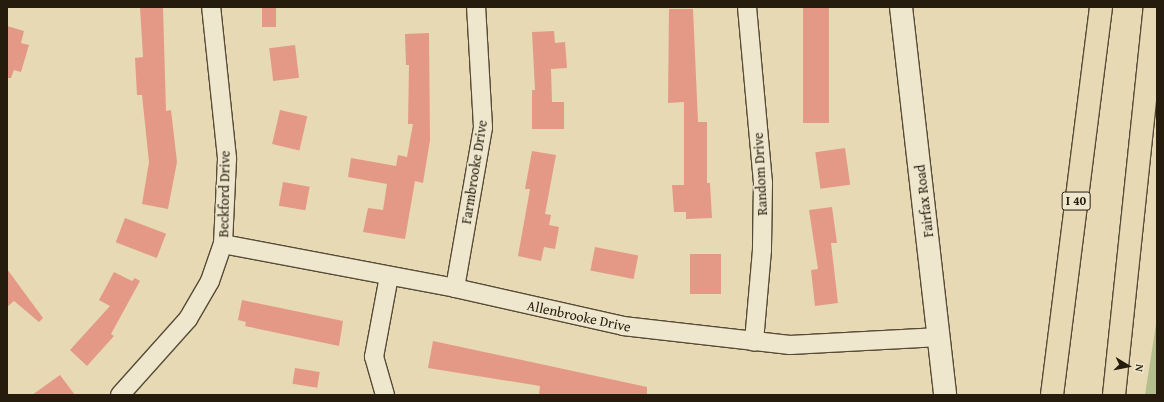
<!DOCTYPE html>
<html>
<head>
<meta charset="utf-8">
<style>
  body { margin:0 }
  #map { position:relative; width:1164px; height:402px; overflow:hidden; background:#e6d9b3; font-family:"Gentium Book Plus",serif }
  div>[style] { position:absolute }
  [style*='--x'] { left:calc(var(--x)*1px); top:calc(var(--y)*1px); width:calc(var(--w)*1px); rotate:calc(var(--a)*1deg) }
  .green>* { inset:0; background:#b4bf8d }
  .building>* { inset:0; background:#e49987; transform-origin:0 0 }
  .roads { filter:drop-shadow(1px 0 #564b37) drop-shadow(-1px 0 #564b37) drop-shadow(0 1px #564b37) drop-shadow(0 -1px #564b37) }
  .street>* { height:18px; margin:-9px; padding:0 9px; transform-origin:9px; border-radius:9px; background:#efe6ce }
  .secondary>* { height:22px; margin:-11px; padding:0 11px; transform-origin:11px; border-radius:11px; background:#efe6ce }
  .highway>* { height:22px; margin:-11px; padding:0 11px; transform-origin:11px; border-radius:11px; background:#e6d9b3 }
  span { translate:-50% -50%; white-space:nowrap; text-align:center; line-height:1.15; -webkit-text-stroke:3.5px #efe6ce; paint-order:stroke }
  .shield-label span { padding:1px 3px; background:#efe6ce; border:1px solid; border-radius:3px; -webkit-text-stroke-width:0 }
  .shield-label { font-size:13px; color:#261c0e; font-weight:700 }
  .street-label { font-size:14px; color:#261c0e }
  .frame { position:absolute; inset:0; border:8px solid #261c0e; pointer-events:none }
  .north { position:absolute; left:1108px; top:346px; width:40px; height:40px; -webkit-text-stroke:3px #efe6ce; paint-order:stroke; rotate:100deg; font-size:11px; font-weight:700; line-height:16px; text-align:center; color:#261c0e }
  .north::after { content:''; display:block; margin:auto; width:14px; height:18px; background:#261c0e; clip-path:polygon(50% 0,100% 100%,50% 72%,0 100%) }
</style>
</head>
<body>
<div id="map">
  <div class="green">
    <div style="clip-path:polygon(1157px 318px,1157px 395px,1145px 395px)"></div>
  </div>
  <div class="building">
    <div style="clip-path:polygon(140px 7px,163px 7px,166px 111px,171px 110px,177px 162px,168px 209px,142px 204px,149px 162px,142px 95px,137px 95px,135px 58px,143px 57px)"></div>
    <div style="left:262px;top:7px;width:14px;height:20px"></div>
    <div style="left:803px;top:7px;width:26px;height:116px"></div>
    <div style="clip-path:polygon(669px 9px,693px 9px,698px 122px,707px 122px,707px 183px,710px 183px,712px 218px,686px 219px,686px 212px,674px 212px,672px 185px,684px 185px,684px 102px,668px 103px)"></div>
    <div style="clip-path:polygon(7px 26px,24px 31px,21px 43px,29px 45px,21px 72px,14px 70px,11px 78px,7px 78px)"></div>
    <div style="clip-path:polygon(554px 31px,555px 43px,565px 42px,567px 68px,551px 69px,552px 102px,564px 102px,564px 129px,532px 129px,532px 90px,535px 90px,532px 32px)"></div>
    <div style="clip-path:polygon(429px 33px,430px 140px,423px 183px,415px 181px,405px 239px,363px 232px,368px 208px,383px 210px,387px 184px,348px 177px,351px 158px,396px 166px,398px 155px,407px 157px,413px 124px,408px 124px,409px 65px,406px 65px,405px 34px)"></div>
    <div style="left:295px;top:45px;width:33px;height:26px;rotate:83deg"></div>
    <div style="left:280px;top:110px;width:28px;height:35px;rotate:13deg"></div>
    <div style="left:845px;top:148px;width:37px;height:30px;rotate:82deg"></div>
    <div style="clip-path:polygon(532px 151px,556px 155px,545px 214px,551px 215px,549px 225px,559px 227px,555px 249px,544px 247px,541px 261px,518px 256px,530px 189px,525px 189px)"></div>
    <div style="left:283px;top:182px;width:27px;height:24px;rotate:10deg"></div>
    <div style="clip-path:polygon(832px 207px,837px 243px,831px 243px,838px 303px,815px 306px,811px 270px,818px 269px,809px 210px)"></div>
    <div style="left:125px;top:218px;width:44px;height:26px;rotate:21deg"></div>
    <div style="left:595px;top:247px;width:44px;height:24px;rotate:11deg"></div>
    <div style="left:690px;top:254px;width:31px;height:40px"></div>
    <div style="clip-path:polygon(7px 269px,43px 318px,39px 322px,14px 301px,7px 307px)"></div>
    <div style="clip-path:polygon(114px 272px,132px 281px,135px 278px,140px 281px,111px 334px,114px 336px,87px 366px,70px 350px,110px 306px,99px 300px)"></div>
    <div style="clip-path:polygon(242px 300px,343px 321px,339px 346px,245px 326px,246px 322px,238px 320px)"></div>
    <div style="clip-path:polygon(433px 341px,647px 387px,647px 395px,539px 395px,540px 386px,428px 368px)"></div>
    <div style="left:295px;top:368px;width:25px;height:16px;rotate:9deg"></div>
    <div style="clip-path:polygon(60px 375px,75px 395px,32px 395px)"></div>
  </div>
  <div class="roads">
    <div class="street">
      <div style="--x:747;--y:7;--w:177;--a:84.8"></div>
      <div style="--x:763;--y:183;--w:67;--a:90.9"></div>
      <div style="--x:762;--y:250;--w:92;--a:95"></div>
      <div style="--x:223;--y:244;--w:236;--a:10.7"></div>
      <div style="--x:455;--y:288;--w:172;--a:12.7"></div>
      <div style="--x:623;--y:326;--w:168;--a:6.5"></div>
      <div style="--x:790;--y:345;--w:150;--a:-3.1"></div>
      <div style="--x:455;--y:288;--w:163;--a:-80.1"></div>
      <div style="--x:483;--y:127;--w:120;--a:-93.3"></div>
      <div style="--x:120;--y:395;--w:102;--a:-48.2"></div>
      <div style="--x:188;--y:319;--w:44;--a:-59.9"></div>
      <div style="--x:210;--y:281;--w:39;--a:-71"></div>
      <div style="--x:223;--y:244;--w:86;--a:-87.3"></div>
      <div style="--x:227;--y:158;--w:152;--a:-96"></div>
      <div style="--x:385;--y:395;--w:40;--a:-106"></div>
      <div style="--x:374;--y:357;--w:82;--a:-79.5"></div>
    </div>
    <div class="secondary">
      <div style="--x:901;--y:7;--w:390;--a:83.5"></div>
    </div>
    <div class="highway">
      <div style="--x:1052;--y:395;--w:391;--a:-82.8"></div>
      <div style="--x:1114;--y:395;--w:390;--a:-84"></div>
    </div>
  </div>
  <div class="shield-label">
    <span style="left:1076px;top:201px">I 40</span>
  </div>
  <div class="street-label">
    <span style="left:474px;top:172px;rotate:-81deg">Farmbrooke Drive</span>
    <span style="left:760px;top:174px;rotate:-93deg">Random Drive</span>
    <span style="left:224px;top:194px;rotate:-89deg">Beckford Drive</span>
    <span style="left:924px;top:201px;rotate:-97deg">Fairfax Road</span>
    <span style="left:579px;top:316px;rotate:12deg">Allenbrooke Drive</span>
  </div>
  <div class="frame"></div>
  <div class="north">N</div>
</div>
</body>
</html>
